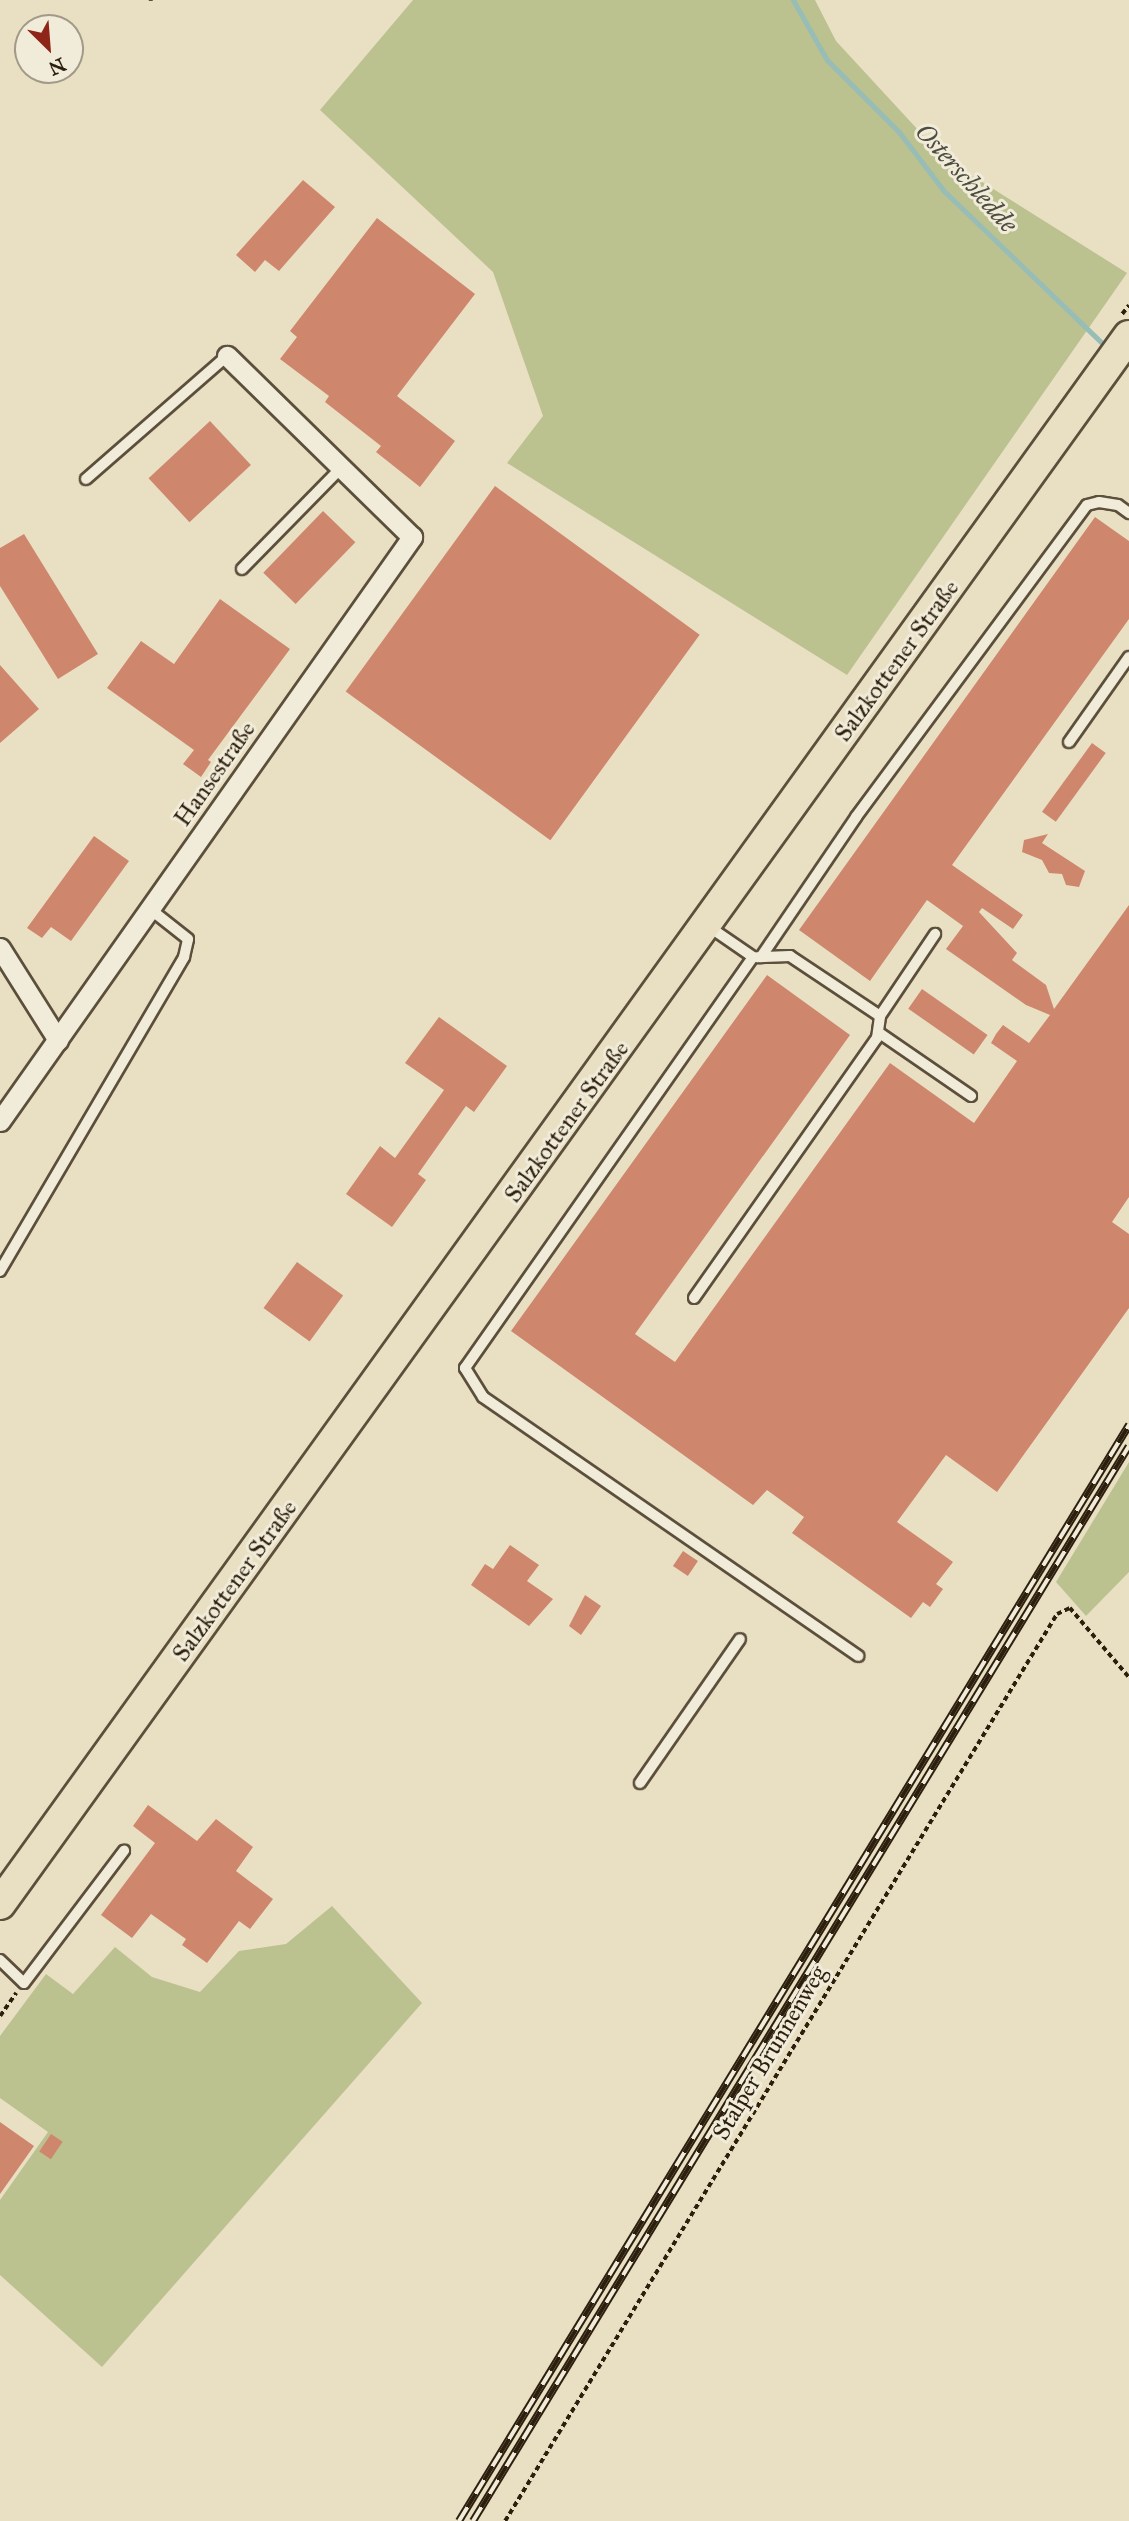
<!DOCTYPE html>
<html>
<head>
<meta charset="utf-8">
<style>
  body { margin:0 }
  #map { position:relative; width:1129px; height:2521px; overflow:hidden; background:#e9e0c4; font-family:"IM FELL Great Primer",serif }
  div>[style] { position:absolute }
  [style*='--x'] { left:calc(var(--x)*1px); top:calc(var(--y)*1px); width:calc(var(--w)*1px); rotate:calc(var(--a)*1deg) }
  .green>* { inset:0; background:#bcc190 }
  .stream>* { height:5px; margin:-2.5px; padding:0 2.5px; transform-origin:2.5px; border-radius:2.5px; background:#97bdb6 }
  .building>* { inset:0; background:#ce876c; transform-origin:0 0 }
  .path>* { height:3.5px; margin-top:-1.75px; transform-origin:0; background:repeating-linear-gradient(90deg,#2d1f0d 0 5px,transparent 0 8.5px) }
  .roads { filter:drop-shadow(2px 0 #5c4f3b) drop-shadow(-2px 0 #5c4f3b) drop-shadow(0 2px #5c4f3b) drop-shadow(0 -2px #5c4f3b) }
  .service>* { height:10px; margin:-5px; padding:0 5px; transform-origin:5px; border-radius:5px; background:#f1ebd9 }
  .minor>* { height:19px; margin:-9.5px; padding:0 9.5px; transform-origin:9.5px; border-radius:9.5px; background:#f1ebd9 }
  .primary>* { height:30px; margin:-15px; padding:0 15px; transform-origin:15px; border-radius:15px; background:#e9e0c4 }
  .rail>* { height:8px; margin-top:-4px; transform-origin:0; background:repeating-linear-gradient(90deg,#f1ebd9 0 16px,#2d1f0d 0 32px); box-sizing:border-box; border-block:2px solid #2d1f0d }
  span { translate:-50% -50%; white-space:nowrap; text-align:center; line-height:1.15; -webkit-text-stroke:6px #f1ebd9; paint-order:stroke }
  .street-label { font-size:24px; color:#2d1f0d }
  .water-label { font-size:26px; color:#4d4e40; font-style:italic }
  .north { position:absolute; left:14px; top:14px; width:70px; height:70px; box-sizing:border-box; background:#f1ebd9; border:2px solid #a39987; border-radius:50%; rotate:155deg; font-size:19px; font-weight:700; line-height:28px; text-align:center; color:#2d1f0d }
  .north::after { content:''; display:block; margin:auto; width:24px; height:32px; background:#8f2418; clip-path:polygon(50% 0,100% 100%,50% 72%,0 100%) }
</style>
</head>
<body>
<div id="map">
  <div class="green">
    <div style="clip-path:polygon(413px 0,815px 0,836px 41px,944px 158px,1127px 273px,847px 675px,507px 463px,543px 416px,493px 272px,320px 110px)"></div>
    <div style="clip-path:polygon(1129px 1462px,1129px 1572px,1086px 1616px,1056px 1582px)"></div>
    <div style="clip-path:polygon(332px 1906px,422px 2003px,102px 2367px,0 2275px,0 2200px,48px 2132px,0 2098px,0 2036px,46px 1974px,73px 1994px,115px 1947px,152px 1977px,200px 1992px,239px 1951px,286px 1944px)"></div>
  </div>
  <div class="stream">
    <div style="--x:793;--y:0;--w:69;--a:60.5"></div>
    <div style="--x:827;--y:60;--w:102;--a:45"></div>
    <div style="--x:899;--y:132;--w:74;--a:52.7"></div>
    <div style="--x:944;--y:191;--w:228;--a:43.9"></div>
  </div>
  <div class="building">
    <div style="clip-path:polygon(303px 180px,335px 207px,279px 271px,265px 260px,255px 272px,236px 255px)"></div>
    <div style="clip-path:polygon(377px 218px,475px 294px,397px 396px,455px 441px,420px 487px,376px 452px,381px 446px,325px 402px,329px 396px,280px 359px,297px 337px,290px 331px)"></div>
    <div style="left:210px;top:421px;width:60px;height:84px;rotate:47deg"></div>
    <div style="left:495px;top:486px;width:253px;height:254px;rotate:36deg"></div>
    <div style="left:323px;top:511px;width:45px;height:86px;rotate:44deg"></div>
    <div style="clip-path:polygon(1095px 517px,1129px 541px,1129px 619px,952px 865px,1023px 915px,1013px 929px,982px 908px,979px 912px,1017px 953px,1012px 960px,1046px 985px,1054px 1009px,1129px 905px,1129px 1197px,1112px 1222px,1129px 1234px,1129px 1308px,997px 1492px,946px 1455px,897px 1522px,953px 1562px,936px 1584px,943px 1589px,930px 1607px,923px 1602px,911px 1618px,792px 1533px,804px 1517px,767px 1490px,753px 1505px,511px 1331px,767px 975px,850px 1035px,635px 1334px,675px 1362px,890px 1063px,974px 1123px,1017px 1061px,991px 1043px,996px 1034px,1003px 1025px,1029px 1043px,1050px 1015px,1026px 1005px,946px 949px,963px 926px,927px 900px,870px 981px,799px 930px)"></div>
    <div style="clip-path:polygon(24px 534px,98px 654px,58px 679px,0 586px,0 548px)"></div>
    <div style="clip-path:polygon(220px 599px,290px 649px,208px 760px,211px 762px,201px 777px,183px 764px,194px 750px,107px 688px,141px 641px,174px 664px)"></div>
    <div style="clip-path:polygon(0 665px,39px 709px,0 743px)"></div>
    <div style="left:1092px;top:743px;width:17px;height:85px;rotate:36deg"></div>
    <div style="clip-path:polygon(1048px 834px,1042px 843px,1085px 871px,1079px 887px,1066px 885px,1062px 874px,1049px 873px,1042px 860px,1022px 852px,1024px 840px)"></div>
    <div style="clip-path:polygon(94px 836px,129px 861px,71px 941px,51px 927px,42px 938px,27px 928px)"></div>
    <div style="left:922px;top:989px;width:80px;height:24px;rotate:35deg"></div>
    <div style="clip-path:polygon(439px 1017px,507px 1066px,474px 1112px,466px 1106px,418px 1174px,426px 1180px,392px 1227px,346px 1194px,380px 1146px,395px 1158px,444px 1090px,405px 1063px)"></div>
    <div style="left:297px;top:1262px;width:57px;height:57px;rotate:36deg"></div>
    <div style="clip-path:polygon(510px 1545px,539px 1565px,527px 1581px,553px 1599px,529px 1626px,471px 1585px,485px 1564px,493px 1569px)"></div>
    <div style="left:683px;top:1551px;width:18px;height:18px;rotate:34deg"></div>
    <div style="clip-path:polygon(585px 1595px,601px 1606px,581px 1635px,569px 1626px)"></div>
    <div style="clip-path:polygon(148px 1805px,197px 1841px,216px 1819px,253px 1847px,236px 1871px,273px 1899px,250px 1929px,239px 1921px,207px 1963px,182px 1945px,186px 1939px,151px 1914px,132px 1938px,101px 1915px,155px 1843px,133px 1826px)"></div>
    <div style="clip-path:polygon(0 2122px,34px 2146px,0 2194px)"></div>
    <div style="left:51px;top:2134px;width:14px;height:21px;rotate:34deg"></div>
  </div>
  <div class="path">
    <div style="--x:151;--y:0;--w:1;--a:90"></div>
    <div style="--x:1122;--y:314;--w:11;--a:-52"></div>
    <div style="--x:0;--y:2016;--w:28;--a:-55"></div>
    <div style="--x:505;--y:2521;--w:1062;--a:-58.68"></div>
    <div style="--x:1057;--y:1614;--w:14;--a:-25"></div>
    <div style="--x:1070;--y:1608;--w:91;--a:49.5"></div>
  </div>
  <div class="roads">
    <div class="service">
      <div style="--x:86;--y:479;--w:187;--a:-41.1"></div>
      <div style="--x:242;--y:569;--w:141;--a:-45.6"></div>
      <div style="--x:1069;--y:742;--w:104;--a:-54.8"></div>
      <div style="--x:708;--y:926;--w:55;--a:34.6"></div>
      <div style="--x:753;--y:957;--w:502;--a:125.02"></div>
      <div style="--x:465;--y:1368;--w:34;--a:58"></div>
      <div style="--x:483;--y:1397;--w:456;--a:34.6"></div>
      <div style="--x:761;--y:957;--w:169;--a:-55.8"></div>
      <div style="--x:856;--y:817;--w:388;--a:-53.5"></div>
      <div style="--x:1087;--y:505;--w:12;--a:-14"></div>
      <div style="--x:1099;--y:502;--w:19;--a:9"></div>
      <div style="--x:1118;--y:505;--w:14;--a:36"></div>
      <div style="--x:880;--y:1016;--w:99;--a:-56.1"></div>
      <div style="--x:878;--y:1032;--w:113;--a:34.5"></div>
      <div style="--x:0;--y:1271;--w:364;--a:-59.6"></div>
      <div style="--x:184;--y:957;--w:18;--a:-77"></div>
      <div style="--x:188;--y:939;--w:48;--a:-141.7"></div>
      <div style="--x:694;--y:1298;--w:318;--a:-54.9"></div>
      <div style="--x:877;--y:1038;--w:22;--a:-82"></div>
      <div style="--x:880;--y:1016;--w:108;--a:-146.3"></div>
      <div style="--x:790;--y:956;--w:33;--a:178"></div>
      <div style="--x:640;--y:1783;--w:175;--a:-55.2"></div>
      <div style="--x:0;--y:1960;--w:33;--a:44"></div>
      <div style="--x:24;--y:1983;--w:166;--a:-52.9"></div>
    </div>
    <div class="minor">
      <div style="--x:0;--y:948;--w:109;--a:57.8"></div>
      <div style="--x:0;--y:1121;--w:715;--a:-54.8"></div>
      <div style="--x:412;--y:537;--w:259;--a:-135.6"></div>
    </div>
    <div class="primary">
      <div style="--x:0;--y:1904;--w:1932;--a:-54.25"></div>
    </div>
  </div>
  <div class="rail">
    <div style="--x:459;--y:2521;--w:1285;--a:-58.56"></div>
    <div style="--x:473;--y:2521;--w:1259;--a:-58.61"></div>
  </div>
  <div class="street-label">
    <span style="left:897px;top:661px;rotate:-54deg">Salzkottener Straße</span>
    <span style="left:215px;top:774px;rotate:-55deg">Hansestraße</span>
    <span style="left:567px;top:1122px;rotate:-54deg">Salzkottener Straße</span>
    <span style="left:235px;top:1581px;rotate:-54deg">Salzkottener Straße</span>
    <span style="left:770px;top:2053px;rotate:-59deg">Stalper Brunnenweg</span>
  </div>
  <div class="water-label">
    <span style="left:966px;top:178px;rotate:48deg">Osterschledde</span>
  </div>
  <div class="north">N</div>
</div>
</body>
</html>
